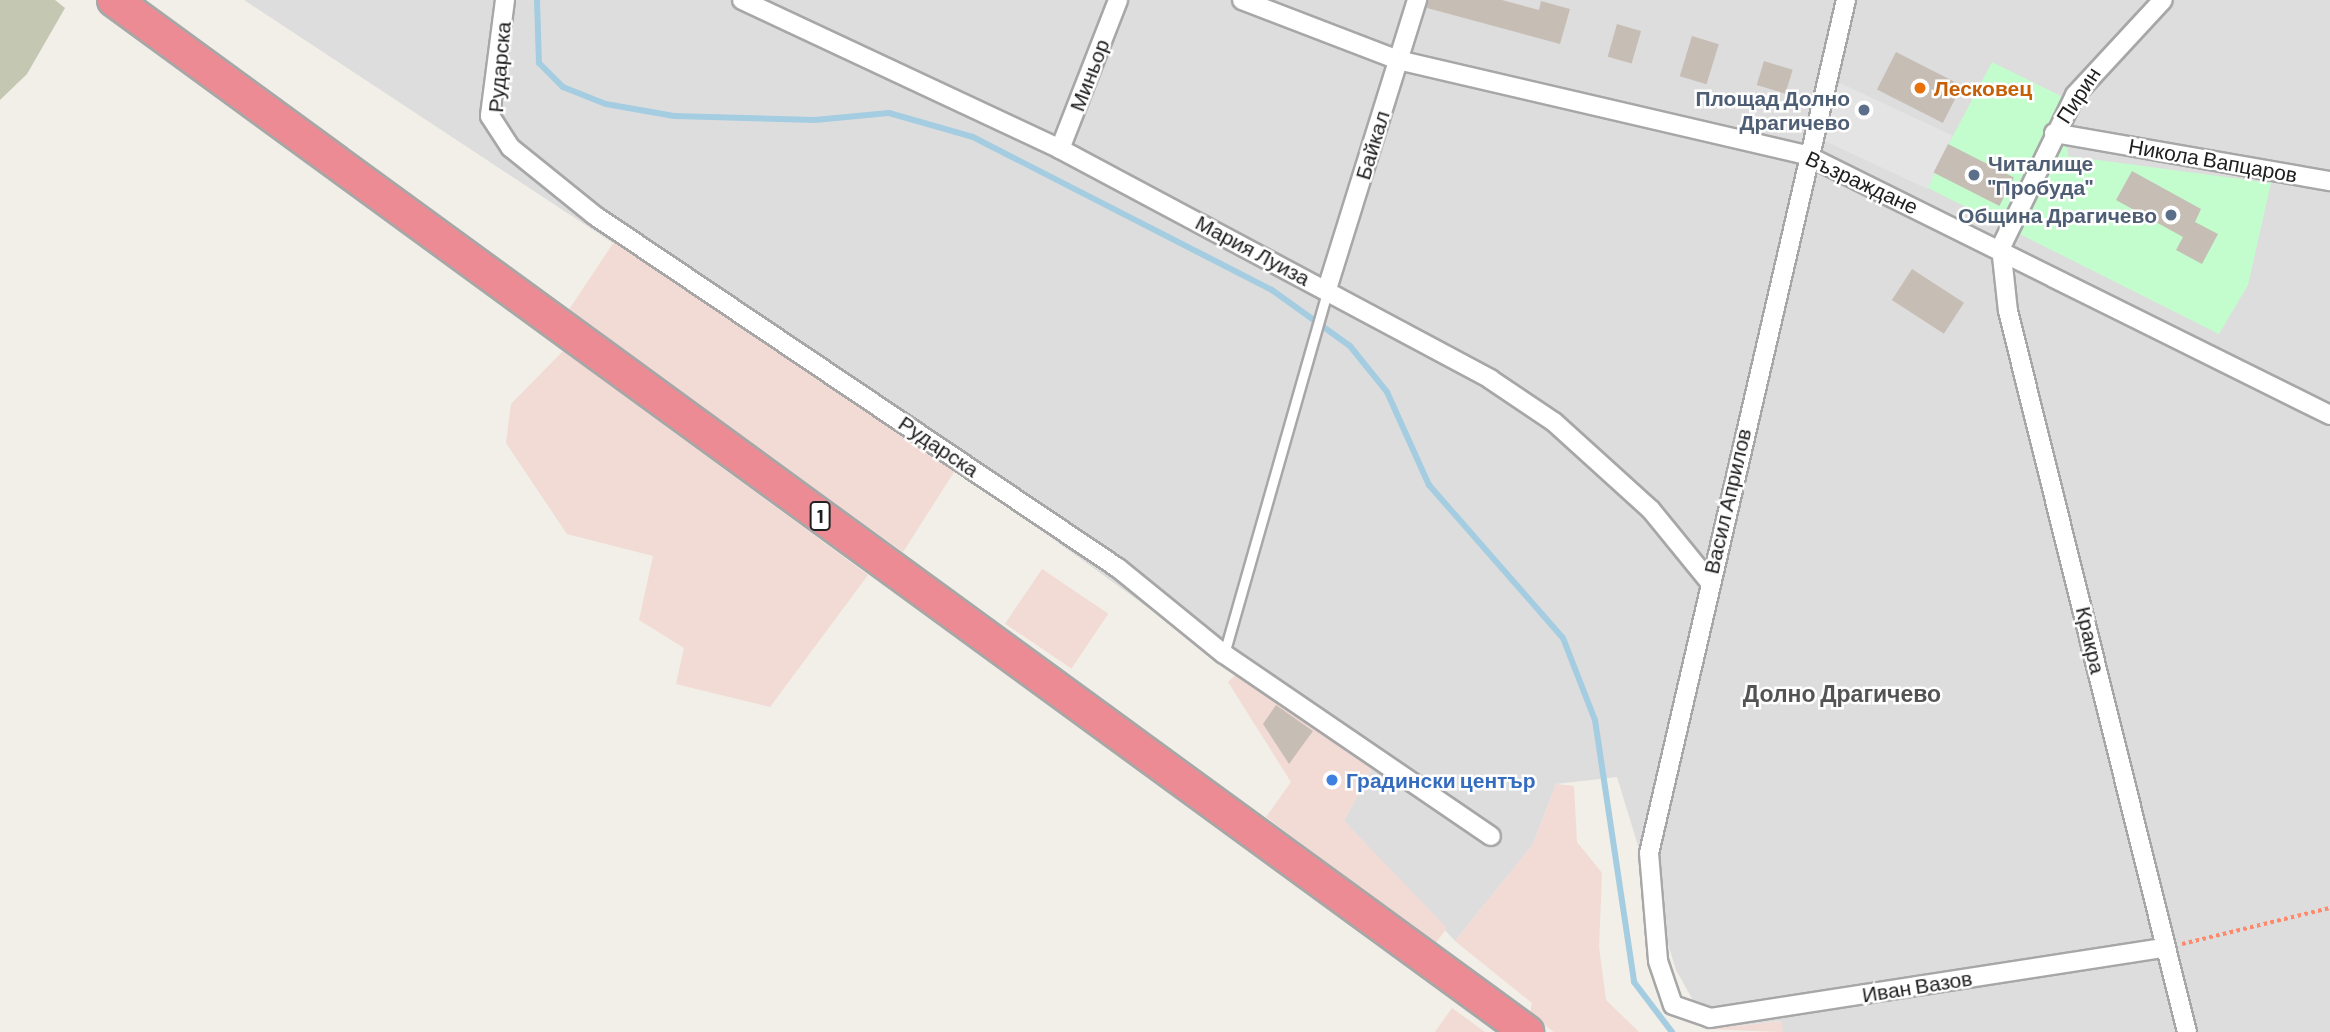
<!DOCTYPE html>
<html>
<head>
<meta charset="utf-8">
<style>
  body { margin:0 }
  #map { position:relative; width:2330px; height:1032px; overflow:hidden; background:#f1efe7; font-family:Barlow,sans-serif }
  div>[style] { position:absolute }
  [style*='--x'] { left:calc(var(--x)*1px); top:calc(var(--y)*1px); width:calc(var(--w)*1px); rotate:calc(var(--a)*1deg) }
  .residential>* { inset:0; background:#dedddd }
  .commercial>* { inset:0; background:#f2dad5; transform-origin:0 0 }
  .construction>* { inset:0; background:#c4c7b1 }
  .park>* { inset:0; background:#c3fccd }
  .parking>* { inset:0; background:#e4e4e4; transform-origin:0 0 }
  .stream>* { height:6px; margin:-3px; padding:0 3px; transform-origin:3px; border-radius:3px; background:#a5cde1 }
  .building>* { inset:0; background:#c6beb5; transform-origin:0 0 }
  .path>* { height:3.5px; margin-top:-1.75px; transform-origin:0; background:repeating-linear-gradient(90deg,#ff896a 0 3.5px,transparent 0 7px) }
  .roads { filter:drop-shadow(2px 0 #a7a7a7) drop-shadow(-2px 0 #a7a7a7) drop-shadow(0 2px #a7a7a7) drop-shadow(0 -2px #a7a7a7) }
  .lane>* { height:9px; margin:-4.5px; padding:0 4.5px; transform-origin:4.5px; border-radius:4.5px; background:#fff }
  .street>* { height:18px; margin:-9px; padding:0 9px; transform-origin:9px; border-radius:9px; background:#fff }
  .highway>* { height:32px; margin:-16px; padding:0 16px; transform-origin:16px; border-radius:16px; background:#ec8b93 }
  .dots>* { width:19px; height:19px; translate:-50% -50%; box-sizing:border-box; border:4px solid #fff; border-radius:50% }
  span { translate:-50% -50%; white-space:nowrap; text-align:center; line-height:1.15; -webkit-text-stroke:5px #fff; paint-order:stroke }
  .shield-label span { padding:2px 5px; background:#fff; border:2px solid; border-radius:5px; -webkit-text-stroke-width:0 }
  .shield-label { font-size:19px; color:#202020; font-weight:700 }
  .street-label { font-size:21px; color:#202020 }
  .food-label { font-size:21px; color:#c56008; font-weight:700 }
  .left { translate:0 -50%; text-align:left }
  .service-label { font-size:21px; color:#4e5e75; font-weight:700 }
  .right { translate:-100% -50%; text-align:right }
  .shop-label { font-size:21px; color:#366cbe; font-weight:700 }
  .neighbourhood-label { font-size:23px; color:#535353; font-weight:700 }
</style>
</head>
<body>
<div id="map">
  <div class="residential">
    <div style="clip-path:polygon(244px 0,2330px 0,2330px 1032px,1783px 1032px,1781px 1021px,1709px 1029px,1676px 970px,1617px 777px,1556px 784px,1533px 844px,1455px 941px,1344px 821px,1372px 769px,956px 469px)"></div>
  </div>
  <div class="commercial">
    <div style="clip-path:polygon(614px 242px,956px 469px,903px 552px,568px 311px)"></div>
    <div style="clip-path:polygon(563px 351px,868px 575px,770px 707px,676px 684px,684px 648px,639px 620px,653px 556px,567px 534px,506px 443px,511px 404px)"></div>
    <div style="left:1042px;top:569px;width:80px;height:66px;rotate:34deg"></div>
    <div style="clip-path:polygon(1237px 673px,1372px 769px,1344px 821px,1447px 928px,1435px 944px,1266px 817px,1291px 782px,1228px 682px)"></div>
    <div style="clip-path:polygon(1556px 784px,1574px 786px,1577px 842px,1602px 873px,1599px 947px,1606px 1000px,1639px 1032px,1554px 1032px,1530px 1014px,1532px 1003px,1455px 941px,1533px 844px)"></div>
    <div style="clip-path:polygon(1452px 1008px,1485px 1032px,1435px 1032px)"></div>
    <div style="clip-path:polygon(1782px 1021px,1783px 1032px,1709px 1029px)"></div>
  </div>
  <div class="construction">
    <div style="clip-path:polygon(0 0,55px 0,65px 8px,27px 74px,0 100px)"></div>
  </div>
  <div class="park">
    <div style="clip-path:polygon(1992px 62px,2065px 98px,2068px 156px,2271px 183px,2248px 285px,2219px 334px,1926px 187px)"></div>
  </div>
  <div class="parking">
    <div style="left:1840px;top:83px;width:124px;height:59px;rotate:25deg"></div>
  </div>
  <div class="stream">
    <div style="--x:537;--y:0;--w:63;--a:88.2"></div>
    <div style="--x:539;--y:63;--w:34;--a:45"></div>
    <div style="--x:563;--y:87;--w:46;--a:21.6"></div>
    <div style="--x:606;--y:104;--w:69;--a:10"></div>
    <div style="--x:674;--y:116;--w:141;--a:1.6"></div>
    <div style="--x:815;--y:120;--w:74;--a:-5.4"></div>
    <div style="--x:889;--y:113;--w:87;--a:15.9"></div>
    <div style="--x:973;--y:137;--w:336;--a:27.1"></div>
    <div style="--x:1272;--y:290;--w:96;--a:35.7"></div>
    <div style="--x:1350;--y:346;--w:59;--a:51.2"></div>
    <div style="--x:1387;--y:392;--w:102;--a:65.7"></div>
    <div style="--x:1429;--y:485;--w:203;--a:48.8"></div>
    <div style="--x:1563;--y:638;--w:88;--a:68.7"></div>
    <div style="--x:1595;--y:720;--w:265;--a:81.5"></div>
    <div style="--x:1634;--y:982;--w:63;--a:52.8"></div>
  </div>
  <div class="building">
    <div style="clip-path:polygon(1428px 0,1502px 0,1539px 10px,1541px 1px,1570px 9px,1560px 44px,1427px 8px)"></div>
    <div style="left:1617px;top:24px;width:25px;height:34px;rotate:16deg"></div>
    <div style="left:1692px;top:36px;width:28px;height:42px;rotate:17deg"></div>
    <div style="left:1896px;top:52px;width:74px;height:42px;rotate:27deg"></div>
    <div style="left:1764px;top:61px;width:30px;height:25px;rotate:17deg"></div>
    <div style="left:1948px;top:144px;width:74px;height:32px;rotate:27deg"></div>
    <div style="clip-path:polygon(2132px 171px,2201px 209px,2195px 222px,2218px 234px,2202px 264px,2176px 250px,2183px 237px,2116px 200px)"></div>
    <div style="left:1912px;top:269px;width:62px;height:37px;rotate:33deg"></div>
    <div style="clip-path:polygon(1276px 705px,1313px 731px,1289px 764px,1263px 724px)"></div>
  </div>
  <div class="path">
    <div style="--x:2182;--y:944;--w:152;--a:-13.7"></div>
  </div>
  <div class="roads">
    <div class="lane">
      <div style="--x:1224;--y:654;--w:376;--a:-74.1"></div>
    </div>
    <div class="street">
      <div style="--x:505;--y:0;--w:117;--a:97.4"></div>
      <div style="--x:490;--y:116;--w:38;--a:57"></div>
      <div style="--x:511;--y:148;--w:107;--a:38.9"></div>
      <div style="--x:594;--y:215;--w:632;--a:33.97"></div>
      <div style="--x:1118;--y:568;--w:136;--a:39.1"></div>
      <div style="--x:1224;--y:654;--w:323;--a:34.3"></div>
      <div style="--x:742;--y:0;--w:351;--a:25.1"></div>
      <div style="--x:1060;--y:149;--w:488;--a:28.1"></div>
      <div style="--x:1490;--y:379;--w:77;--a:33.9"></div>
      <div style="--x:1554;--y:422;--w:131;--a:42.2"></div>
      <div style="--x:1651;--y:510;--w:92;--a:50.8"></div>
      <div style="--x:1242;--y:0;--w:167;--a:21"></div>
      <div style="--x:1398;--y:60;--w:419;--a:13.1"></div>
      <div style="--x:1806;--y:155;--w:585;--a:26.39"></div>
      <div style="--x:1846;--y:0;--w:875;--a:103"></div>
      <div style="--x:1649;--y:853;--w:108;--a:85.2"></div>
      <div style="--x:1658;--y:961;--w:46;--a:71.2"></div>
      <div style="--x:1673;--y:1005;--w:39;--a:19"></div>
      <div style="--x:1710;--y:1018;--w:458;--a:-8.8"></div>
      <div style="--x:2054;--y:133;--w:280;--a:9.9"></div>
      <div style="--x:1060;--y:149;--w:160;--a:-68.7"></div>
      <div style="--x:2001;--y:247;--w:64;--a:83.8"></div>
      <div style="--x:2008;--y:311;--w:743;--a:76.06"></div>
      <div style="--x:2001;--y:247;--w:169;--a:-64"></div>
      <div style="--x:2075;--y:95;--w:129;--a:-47.2"></div>
      <div style="--x:1327;--y:289;--w:303;--a:-72.7"></div>
    </div>
    <div class="highway">
      <div style="--x:114;--y:0;--w:1750;--a:36.14"></div>
    </div>
  </div>
  <div class="dots">
    <div style="left:1920px;top:88px;background:#e8710a"></div>
    <div style="left:1864px;top:110px;background:#5c6f8a"></div>
    <div style="left:1974px;top:175px;background:#5c6f8a"></div>
    <div style="left:2171px;top:215px;background:#5c6f8a"></div>
    <div style="left:1332px;top:780px;background:#3f7fe0"></div>
  </div>
  <div class="shield-label">
    <span style="left:820px;top:516px">1</span>
  </div>
  <div class="street-label">
    <span style="left:499px;top:67px;rotate:-85deg">Рударска</span>
    <span style="left:1089px;top:75px;rotate:-69deg">Миньор</span>
    <span style="left:2078px;top:95px;rotate:-57deg">Пирин</span>
    <span style="left:1372px;top:145px;rotate:-73deg">Байкал</span>
    <span style="left:2213px;top:160px;rotate:10deg">Никола Вапцаров</span>
    <span style="left:1862px;top:182px;rotate:25deg">Възраждане</span>
    <span style="left:1253px;top:250px;rotate:28deg">Мария Луиза</span>
    <span style="left:939px;top:446px;rotate:34deg">Рударска</span>
    <span style="left:1727px;top:501px;rotate:-77deg">Васил Априлов</span>
    <span style="left:2091px;top:640px;rotate:77deg">Кракра</span>
    <span style="left:1917px;top:986px;rotate:-9deg">Иван Вазов</span>
  </div>
  <div class="food-label">
    <span class="left" style="left:1934px;top:88px">Лесковец</span>
  </div>
  <div class="service-label">
    <span class="right" style="left:1850px;top:110px">Площад Долно<br>Драгичево</span>
    <span class="left" style="left:1988px;top:175px">Читалище<br>"Пробуда"</span>
    <span class="right" style="left:2157px;top:215px">Община Драгичево</span>
  </div>
  <div class="shop-label">
    <span class="left" style="left:1346px;top:780px">Градински център</span>
  </div>
  <div class="neighbourhood-label">
    <span style="left:1842px;top:693px">Долно Драгичево</span>
  </div>
</div>
</body>
</html>
